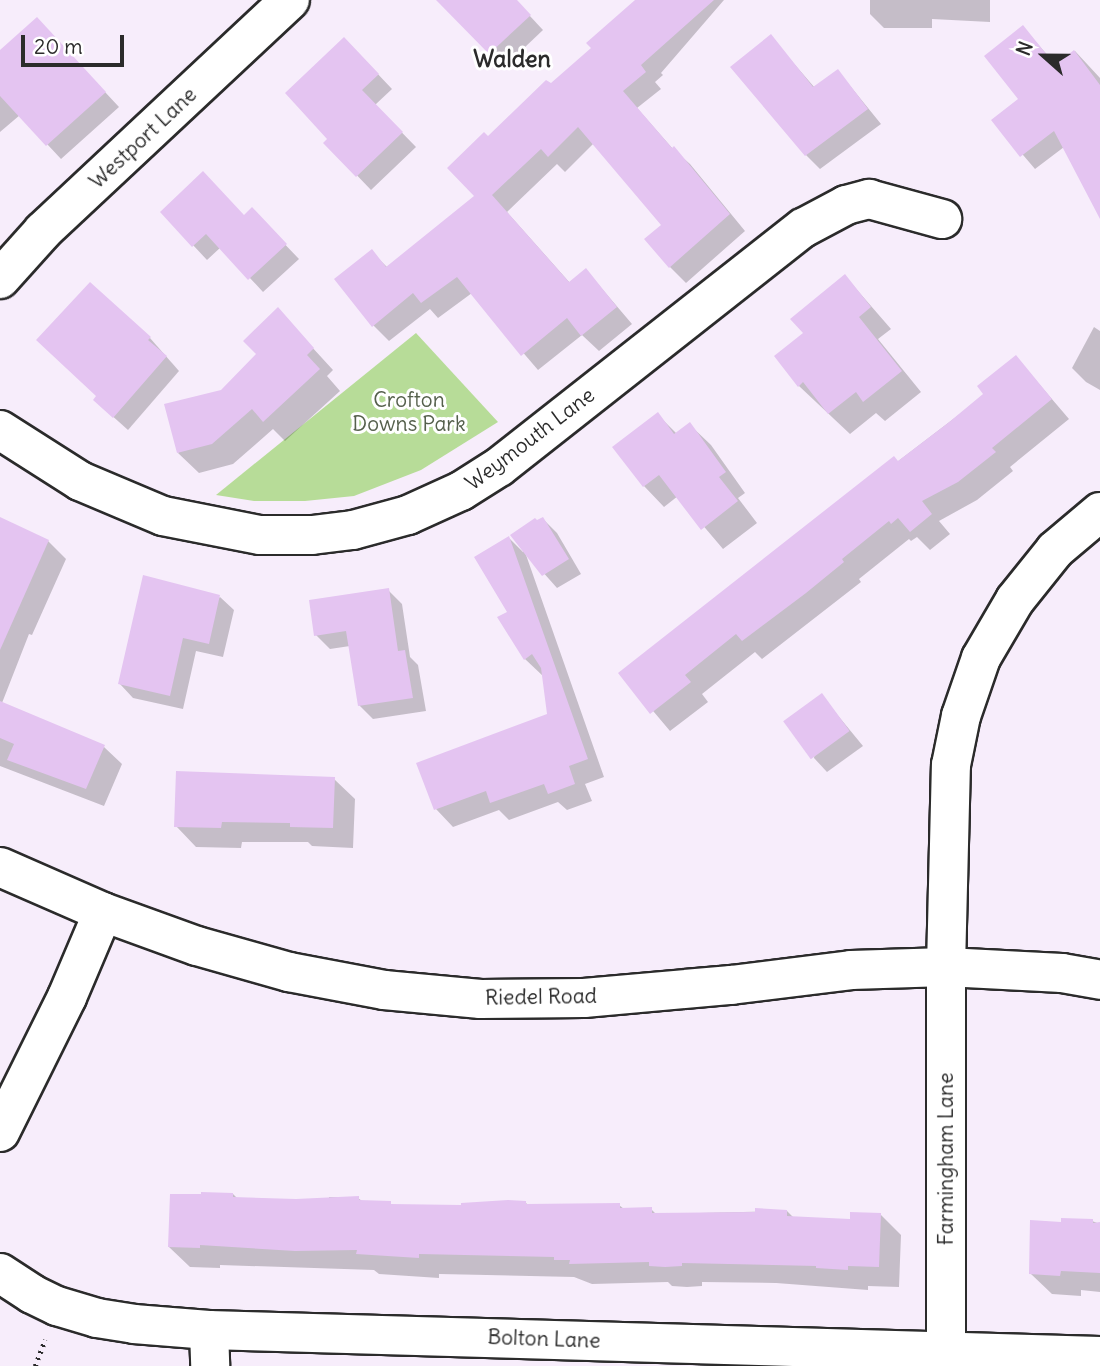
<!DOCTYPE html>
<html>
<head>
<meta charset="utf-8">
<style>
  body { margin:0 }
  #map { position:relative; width:1100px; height:1366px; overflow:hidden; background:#f7edfb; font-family:Delius,sans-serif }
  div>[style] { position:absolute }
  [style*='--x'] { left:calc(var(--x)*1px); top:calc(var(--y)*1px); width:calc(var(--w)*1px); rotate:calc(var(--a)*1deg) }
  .green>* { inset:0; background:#b7dc98 }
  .shadow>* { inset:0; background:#0003 }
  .building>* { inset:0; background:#e4c4f1; transform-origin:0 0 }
  .path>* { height:4.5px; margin-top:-2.25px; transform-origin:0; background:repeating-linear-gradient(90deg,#2b2b2b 0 2px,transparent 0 7px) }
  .roads { filter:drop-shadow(2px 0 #2b2b2b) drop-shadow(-2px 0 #2b2b2b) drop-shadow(0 2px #2b2b2b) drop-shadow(0 -2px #2b2b2b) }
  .minor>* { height:38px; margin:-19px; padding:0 19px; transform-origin:19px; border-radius:19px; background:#fff }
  span { translate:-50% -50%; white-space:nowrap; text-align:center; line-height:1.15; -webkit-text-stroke:6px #fff; paint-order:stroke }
  .street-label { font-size:21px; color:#2b2b2b }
  .park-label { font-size:21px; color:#55604c }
  .neighbourhood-label { font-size:23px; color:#2b2b2b; font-weight:700 }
  .north { position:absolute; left:1009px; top:21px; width:70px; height:70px; -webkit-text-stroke:5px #fff; paint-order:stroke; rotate:291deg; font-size:19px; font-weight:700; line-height:28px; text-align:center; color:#2b2b2b }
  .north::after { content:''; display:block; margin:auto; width:24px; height:32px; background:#2b2b2b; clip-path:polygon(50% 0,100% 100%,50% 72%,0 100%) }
  .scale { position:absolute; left:21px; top:35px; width:103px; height:32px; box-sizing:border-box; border:4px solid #2b2b2b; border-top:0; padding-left:9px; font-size:21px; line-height:24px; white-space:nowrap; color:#2b2b2b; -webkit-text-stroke:5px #fff; paint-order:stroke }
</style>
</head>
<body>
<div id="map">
  <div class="green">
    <div style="clip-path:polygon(416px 333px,498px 422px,421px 470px,354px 496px,305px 501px,254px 501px,216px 495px)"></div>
  </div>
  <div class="shadow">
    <div style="clip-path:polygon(438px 0,515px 0,543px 30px,504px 67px)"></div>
    <div style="clip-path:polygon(637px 0,724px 0,661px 73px,663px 75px,655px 82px,661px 89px,637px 108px,673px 149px,690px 164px,745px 231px,686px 283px,670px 267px,664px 225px,594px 143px,565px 172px,557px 164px,507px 212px,570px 283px,586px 270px,632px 324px,599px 351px,582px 335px,538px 370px,472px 293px,438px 318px,430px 309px,389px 341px,373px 325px,371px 251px,387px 267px,477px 197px,488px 138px,593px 48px)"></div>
    <div style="clip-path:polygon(870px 0,990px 0,990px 22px,932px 19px,932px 28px,884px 28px,870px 14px)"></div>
    <div style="clip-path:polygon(1022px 26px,1057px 66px,1075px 51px,1100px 78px,1100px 208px,1064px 147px,1035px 169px,1001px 129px,1020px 99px)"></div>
    <div style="clip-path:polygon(50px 33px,119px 107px,61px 159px,20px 115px,0 132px,0 52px)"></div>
    <div style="clip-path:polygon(771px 37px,815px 88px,838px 71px,881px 124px,820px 169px,806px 155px)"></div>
    <div style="clip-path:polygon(358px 53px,392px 89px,375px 105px,416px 147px,371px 190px,326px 143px,330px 139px)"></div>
    <div style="clip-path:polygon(252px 210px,299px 259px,263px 292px,221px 247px,207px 260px,162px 212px,245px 217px)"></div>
    <div style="clip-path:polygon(845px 276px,891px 329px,878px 339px,921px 392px,885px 421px,876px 413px,850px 434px,799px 386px,805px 333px)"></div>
    <div style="clip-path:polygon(90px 284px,150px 338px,179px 371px,128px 430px,109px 413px,98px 396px)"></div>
    <div style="clip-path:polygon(278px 310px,333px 370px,327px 376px,340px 391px,285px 441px,273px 429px,233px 464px,199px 473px,178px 453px,222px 391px,258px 354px)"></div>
    <div style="clip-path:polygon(1094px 327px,1100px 331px,1100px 390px,1086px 382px,1072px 368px)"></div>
    <div style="clip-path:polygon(1016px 357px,1069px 419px,1010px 467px,1013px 471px,977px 500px,939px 521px,950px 534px,930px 550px,917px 537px,911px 541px,909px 539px,859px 579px,861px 582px,762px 659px,755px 652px,702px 694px,708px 702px,670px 731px,621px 673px,986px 394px)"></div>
    <div style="clip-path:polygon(658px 415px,677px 434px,690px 425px,711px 445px,745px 493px,738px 498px,757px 523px,723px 549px,678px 496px,664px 507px,644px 486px)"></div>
    <div style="clip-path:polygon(0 519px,48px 541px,66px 559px,32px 635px,29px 634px,2px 703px,104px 747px,122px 764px,104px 806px,0 766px)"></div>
    <div style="clip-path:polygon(543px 519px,557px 533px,581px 574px,557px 588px,525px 552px,604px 777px,585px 784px,592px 801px,567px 810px,558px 802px,509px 820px,499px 810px,453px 827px,436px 809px,549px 715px,544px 677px,525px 659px,509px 612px,509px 538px,523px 552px,537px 522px)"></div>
    <div style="clip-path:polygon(388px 590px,402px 604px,410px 657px,418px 665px,426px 711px,373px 719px,359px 705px,350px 646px,330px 649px,316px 635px)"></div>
    <div style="clip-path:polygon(220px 597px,234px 610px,223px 657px,196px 651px,183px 709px,133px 698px,120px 684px)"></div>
    <div style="clip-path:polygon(821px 695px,863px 746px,827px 772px,814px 758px)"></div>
    <div style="clip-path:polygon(334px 779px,355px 799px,353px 848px,312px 846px,308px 842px,242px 842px,241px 848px,196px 847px,176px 826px)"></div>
    <div style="clip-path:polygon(233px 1194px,237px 1198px,329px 1201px,329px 1197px,358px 1198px,362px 1201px,390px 1203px,393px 1206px,463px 1207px,525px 1202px,529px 1206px,619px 1205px,624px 1209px,651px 1209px,656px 1214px,787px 1211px,794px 1218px,851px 1220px,880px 1214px,901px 1235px,899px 1287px,868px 1286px,868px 1290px,776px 1283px,702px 1282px,702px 1286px,687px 1287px,672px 1286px,668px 1282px,592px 1284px,574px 1277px,439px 1274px,439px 1278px,379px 1274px,374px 1270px,220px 1265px,220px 1268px,190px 1267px,169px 1247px)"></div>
    <div style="clip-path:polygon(1092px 1221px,1100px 1224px,1100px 1292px,1081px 1290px,1081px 1296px,1052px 1294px,1031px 1274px,1062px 1224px)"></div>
  </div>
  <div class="building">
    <div style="clip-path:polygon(436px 0,517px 0,531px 15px,489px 54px)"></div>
    <div style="clip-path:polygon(635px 0,714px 0,641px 65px,646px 72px,623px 91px,672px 148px,674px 146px,730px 214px,669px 268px,644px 239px,661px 225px,578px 127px,548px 157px,541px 149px,492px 195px,569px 282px,586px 268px,617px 307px,581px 336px,567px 318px,521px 356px,457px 277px,421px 303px,413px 293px,372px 327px,334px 279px,372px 249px,386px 267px,474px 196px,447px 168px,484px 132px,488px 136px,546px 80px,551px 83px,591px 48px,586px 43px)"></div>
    <div style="clip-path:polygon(37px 17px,106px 92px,46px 146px,0 96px,0 50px)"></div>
    <div style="clip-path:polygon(1023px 25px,1055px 65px,1074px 50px,1100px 85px,1100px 219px,1054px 131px,1020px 157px,991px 120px,1018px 99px,984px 56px)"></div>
    <div style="clip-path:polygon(771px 34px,813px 87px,838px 69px,868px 109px,805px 156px,730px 67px)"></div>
    <div style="clip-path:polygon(344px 37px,379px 74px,362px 90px,403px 132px,356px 177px,323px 143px,327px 139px,285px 93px)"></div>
    <div style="clip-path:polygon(203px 171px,244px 215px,252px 207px,287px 244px,248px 280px,206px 234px,192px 247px,160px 212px)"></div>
    <div style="clip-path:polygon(845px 274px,871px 307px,859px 317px,902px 371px,863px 402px,856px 392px,828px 414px,803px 382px,798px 387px,774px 356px,803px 333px,790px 319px)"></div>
    <div style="clip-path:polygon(90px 282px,151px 337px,148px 340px,167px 356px,113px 418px,93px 400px,96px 396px,36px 340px)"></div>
    <div style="clip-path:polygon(278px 307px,314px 348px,307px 355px,320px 369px,263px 422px,252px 409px,212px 444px,177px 453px,164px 404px,221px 390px,256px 354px,243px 341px)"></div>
    <div style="clip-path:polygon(1016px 355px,1052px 399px,992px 448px,996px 452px,958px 482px,922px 501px,932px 514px,910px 532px,898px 518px,891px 524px,889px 521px,842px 559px,844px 562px,806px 593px,742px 641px,736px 634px,685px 675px,691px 682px,650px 714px,618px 673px,894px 456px,898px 461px,948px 423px,983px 394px,977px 386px)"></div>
    <div style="clip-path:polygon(658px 412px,674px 434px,690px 422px,726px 472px,719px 477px,738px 501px,701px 530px,659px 475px,643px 487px,612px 447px)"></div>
    <div style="clip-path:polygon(0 517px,49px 540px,0 650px)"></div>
    <div style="clip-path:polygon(543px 517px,569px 559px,542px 576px,510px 535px,535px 518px,537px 520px)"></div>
    <div style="clip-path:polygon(509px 536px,588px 759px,569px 766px,575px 784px,548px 794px,544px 784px,490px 803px,486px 791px,434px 810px,416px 763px,547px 714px,541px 668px,532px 654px,524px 660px,497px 617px,507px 612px,474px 557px)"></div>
    <div style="clip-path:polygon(143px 575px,220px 595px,209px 644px,183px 638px,170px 696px,118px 684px)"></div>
    <div style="clip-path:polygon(389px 588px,398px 651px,405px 650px,413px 698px,358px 706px,346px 631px,314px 636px,309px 600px)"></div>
    <div style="left:822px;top:693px;width:47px;height:48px;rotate:54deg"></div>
    <div style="clip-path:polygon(0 701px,105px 745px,86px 789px,7px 760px,14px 744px,0 738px)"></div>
    <div style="clip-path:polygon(176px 771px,335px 777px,333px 828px,290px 827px,290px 823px,222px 822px,221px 828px,174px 827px)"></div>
    <div style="clip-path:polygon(201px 1192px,233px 1193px,233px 1197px,296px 1199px,359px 1196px,359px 1200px,391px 1201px,391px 1204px,461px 1205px,461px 1203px,508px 1200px,526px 1201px,526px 1204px,620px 1203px,620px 1208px,652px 1207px,652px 1213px,755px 1212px,755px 1208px,787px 1210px,787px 1216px,850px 1219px,850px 1212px,881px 1213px,879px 1267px,848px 1266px,848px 1270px,816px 1268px,816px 1266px,682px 1263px,682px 1266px,665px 1267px,649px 1266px,649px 1262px,569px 1264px,570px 1260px,554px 1260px,554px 1257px,419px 1254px,419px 1258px,356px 1254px,357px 1250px,295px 1251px,200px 1245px,200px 1248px,168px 1247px,170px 1194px,201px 1194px)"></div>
    <div style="clip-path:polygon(1061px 1218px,1093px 1219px,1093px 1223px,1100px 1222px,1100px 1273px,1061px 1271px,1060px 1276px,1029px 1274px,1030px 1220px,1061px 1222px)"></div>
  </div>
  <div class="path">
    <div style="--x:35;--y:1366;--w:28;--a:-69"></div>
  </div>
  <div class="roads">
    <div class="minor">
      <div style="--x:0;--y:279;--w:64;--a:-48.1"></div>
      <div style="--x:43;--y:231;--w:338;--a:-43.1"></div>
      <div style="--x:0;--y:430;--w:95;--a:32.5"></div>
      <div style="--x:80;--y:481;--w:90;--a:22.9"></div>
      <div style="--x:163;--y:516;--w:99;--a:11.1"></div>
      <div style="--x:260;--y:535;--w:52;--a:0"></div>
      <div style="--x:312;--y:535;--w:41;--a:-7"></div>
      <div style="--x:353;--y:530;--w:57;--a:-15.3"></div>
      <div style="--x:408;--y:515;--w:58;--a:-24.4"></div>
      <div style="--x:461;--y:491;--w:45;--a:-32.3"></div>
      <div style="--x:499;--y:467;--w:387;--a:-38.2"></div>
      <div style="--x:803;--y:228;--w:49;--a:-28.1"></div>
      <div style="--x:846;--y:205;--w:24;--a:-15"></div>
      <div style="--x:869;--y:199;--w:76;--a:15.3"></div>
      <div style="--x:0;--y:867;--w:112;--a:23.6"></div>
      <div style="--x:103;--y:912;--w:100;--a:19.9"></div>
      <div style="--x:197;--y:946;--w:96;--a:15.8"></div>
      <div style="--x:289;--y:972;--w:97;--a:10.7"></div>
      <div style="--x:384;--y:990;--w:97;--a:5.3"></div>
      <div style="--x:481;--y:999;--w:103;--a:-0.6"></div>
      <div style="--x:584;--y:998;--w:148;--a:-5.1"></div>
      <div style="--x:731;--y:985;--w:121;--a:-7.1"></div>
      <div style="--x:851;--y:970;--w:95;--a:-1.8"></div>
      <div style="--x:946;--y:967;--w:116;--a:3"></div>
      <div style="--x:1062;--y:973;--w:39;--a:10"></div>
      <div style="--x:0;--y:1132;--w:151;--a:-63.6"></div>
      <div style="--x:67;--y:997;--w:92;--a:-67"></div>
      <div style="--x:0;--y:1273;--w:38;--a:33"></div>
      <div style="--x:32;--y:1294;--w:28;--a:26"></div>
      <div style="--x:57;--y:1306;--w:42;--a:16.7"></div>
      <div style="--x:97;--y:1318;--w:37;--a:9"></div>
      <div style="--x:134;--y:1324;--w:75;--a:4.6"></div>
      <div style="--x:209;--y:1330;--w:891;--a:1.67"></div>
      <div style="--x:209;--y:1330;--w:36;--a:88"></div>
      <div style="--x:946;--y:1350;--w:383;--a:-90"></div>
      <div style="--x:946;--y:967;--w:202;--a:-88.6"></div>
      <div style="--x:951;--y:765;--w:50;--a:-78.5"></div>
      <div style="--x:961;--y:716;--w:61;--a:-71"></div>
      <div style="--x:981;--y:658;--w:67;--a:-59.6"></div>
      <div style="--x:1015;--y:600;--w:64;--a:-51.3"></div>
      <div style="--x:1055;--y:550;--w:59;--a:-40.2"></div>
    </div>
  </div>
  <div class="street-label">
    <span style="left:143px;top:138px;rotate:-43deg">Westport Lane</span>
    <span style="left:530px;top:439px;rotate:-37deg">Weymouth Lane</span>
    <span style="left:541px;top:997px;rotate:-1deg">Riedel Road</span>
    <span style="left:946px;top:1159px;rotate:-90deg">Farmingham Lane</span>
    <span style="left:544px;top:1339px;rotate:2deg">Bolton Lane</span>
  </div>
  <div class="park-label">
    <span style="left:409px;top:412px">Crofton<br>Downs Park</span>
  </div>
  <div class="neighbourhood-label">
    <span style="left:512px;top:59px">Walden</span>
  </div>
  <div class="north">N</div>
  <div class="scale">20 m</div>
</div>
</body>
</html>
